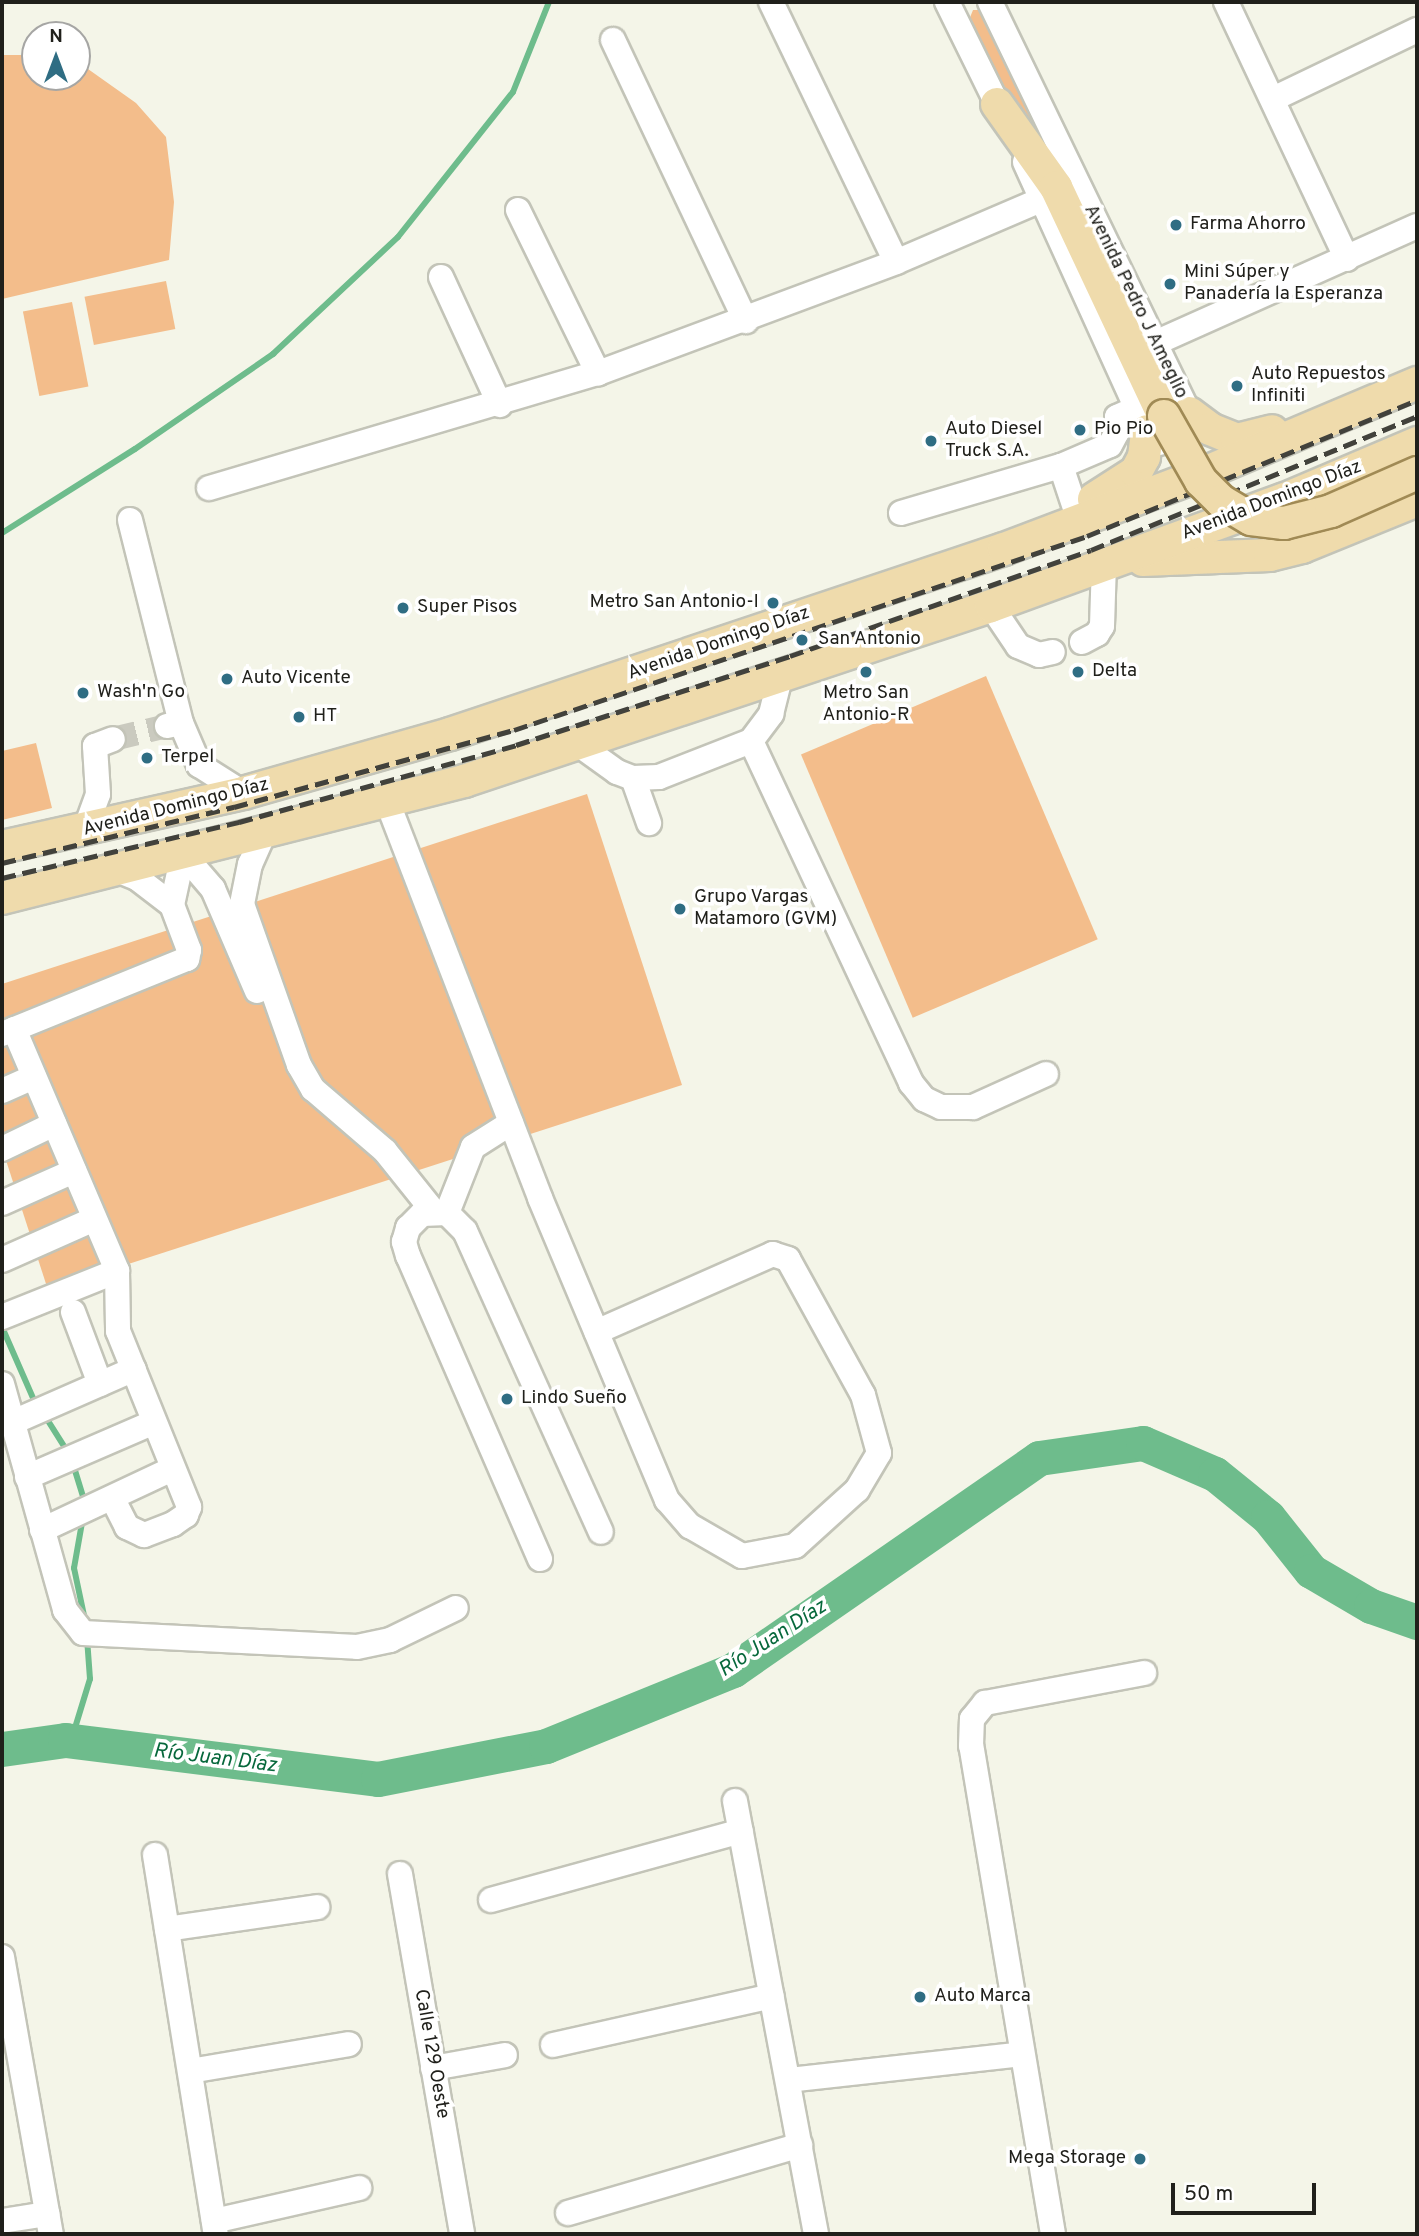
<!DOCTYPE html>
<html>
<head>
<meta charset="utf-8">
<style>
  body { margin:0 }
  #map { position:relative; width:1419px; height:2236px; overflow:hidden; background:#f4f5e8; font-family:Overpass,sans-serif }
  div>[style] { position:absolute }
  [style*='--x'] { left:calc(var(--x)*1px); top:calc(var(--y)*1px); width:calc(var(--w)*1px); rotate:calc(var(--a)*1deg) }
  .green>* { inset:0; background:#f3bd8b; transform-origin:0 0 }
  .stream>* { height:6px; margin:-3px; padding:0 3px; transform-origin:3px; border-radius:3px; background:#6ebc8c }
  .river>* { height:35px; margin:-17.5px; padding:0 17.5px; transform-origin:17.5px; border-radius:17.5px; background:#6ebc8c }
  .minor-tunnel>* { height:24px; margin-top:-12px; transform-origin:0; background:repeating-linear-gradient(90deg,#cacabf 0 24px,transparent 0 36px) }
  .roads { filter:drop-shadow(2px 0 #c3c4b8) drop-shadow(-2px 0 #c3c4b8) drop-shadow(0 2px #c3c4b8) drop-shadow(0 -2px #c3c4b8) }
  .minor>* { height:24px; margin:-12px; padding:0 12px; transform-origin:12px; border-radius:12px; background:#fff }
  .major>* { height:32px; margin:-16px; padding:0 16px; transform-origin:16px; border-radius:16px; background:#efdbac }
  .rail>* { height:5px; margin-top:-2.5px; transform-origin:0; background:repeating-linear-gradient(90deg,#42423c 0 14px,transparent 0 21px) }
  .bridges { filter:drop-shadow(2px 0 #a08a55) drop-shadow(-2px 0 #a08a55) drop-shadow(0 2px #a08a55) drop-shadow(0 -2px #a08a55) }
  .major-bridge>* { height:32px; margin:-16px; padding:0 16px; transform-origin:16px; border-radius:16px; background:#efdbac }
  .dots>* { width:19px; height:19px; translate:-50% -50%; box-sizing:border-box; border:4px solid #fff; border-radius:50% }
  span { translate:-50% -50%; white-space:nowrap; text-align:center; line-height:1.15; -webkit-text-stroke:7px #fff; paint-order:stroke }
  .poi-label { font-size:19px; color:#20201b }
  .left { translate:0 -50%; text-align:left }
  .right { translate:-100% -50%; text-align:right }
  .street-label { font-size:19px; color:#20201b }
  .water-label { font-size:21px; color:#07683c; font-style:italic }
  .frame { position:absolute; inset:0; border:4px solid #20201b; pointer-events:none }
  .north { position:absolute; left:21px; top:21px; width:70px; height:70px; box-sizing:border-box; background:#fff; border:2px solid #a6a6a4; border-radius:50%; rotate:0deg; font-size:19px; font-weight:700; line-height:28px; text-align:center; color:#20201b }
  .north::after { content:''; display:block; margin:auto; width:24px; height:32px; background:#2f6d83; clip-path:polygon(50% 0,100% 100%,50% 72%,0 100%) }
  .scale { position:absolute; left:1171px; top:2183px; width:145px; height:32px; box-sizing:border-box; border:4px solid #20201b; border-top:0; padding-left:9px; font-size:21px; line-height:24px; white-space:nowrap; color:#20201b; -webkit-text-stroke:5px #fff; paint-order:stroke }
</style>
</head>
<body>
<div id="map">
  <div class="green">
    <div style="clip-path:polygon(973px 10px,981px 10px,1061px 167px,1008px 101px,969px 20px)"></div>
    <div style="clip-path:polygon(2px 55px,35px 55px,35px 77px,77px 77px,77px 65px,88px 69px,136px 103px,166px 137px,174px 202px,169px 260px,2px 299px)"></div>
    <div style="left:166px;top:281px;width:49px;height:83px;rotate:79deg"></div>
    <div style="left:72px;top:302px;width:86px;height:50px;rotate:79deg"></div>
    <div style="left:986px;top:676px;width:286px;height:201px;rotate:67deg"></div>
    <div style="clip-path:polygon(36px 743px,52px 808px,2px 820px,2px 751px)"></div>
    <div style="clip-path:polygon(587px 794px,682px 1085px,48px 1290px,2px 1148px,2px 984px)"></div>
  </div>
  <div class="stream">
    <div style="--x:2;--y:533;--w:157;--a:-32.3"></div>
    <div style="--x:135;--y:449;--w:168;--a:-34.5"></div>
    <div style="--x:273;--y:354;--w:171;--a:-43.1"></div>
    <div style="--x:398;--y:237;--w:185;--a:-51.6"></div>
    <div style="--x:513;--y:92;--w:97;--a:-68.2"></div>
    <div style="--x:2;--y:1327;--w:85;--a:66.4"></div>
    <div style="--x:45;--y:1416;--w:45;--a:57.7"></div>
    <div style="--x:73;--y:1464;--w:41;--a:72.9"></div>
    <div style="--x:83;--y:1517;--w:52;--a:100"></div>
    <div style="--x:74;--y:1568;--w:53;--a:78.1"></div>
    <div style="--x:71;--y:1741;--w:65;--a:-73"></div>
    <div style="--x:90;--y:1679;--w:41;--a:-94.2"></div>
  </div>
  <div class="river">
    <div style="--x:2;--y:1749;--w:64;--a:-8.1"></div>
    <div style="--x:65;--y:1740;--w:315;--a:7.1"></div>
    <div style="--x:378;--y:1779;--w:171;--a:-11.1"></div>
    <div style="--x:546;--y:1746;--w:202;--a:-22.1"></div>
    <div style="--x:733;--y:1670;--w:372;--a:-34.7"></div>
    <div style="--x:1039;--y:1458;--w:105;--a:-8.2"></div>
    <div style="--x:1143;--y:1443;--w:78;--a:23.3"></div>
    <div style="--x:1215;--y:1474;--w:68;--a:39.1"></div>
    <div style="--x:1268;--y:1517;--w:69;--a:51.5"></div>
    <div style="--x:1311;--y:1571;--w:69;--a:30.3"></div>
    <div style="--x:1371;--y:1606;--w:49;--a:19.2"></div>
  </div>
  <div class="minor-tunnel">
    <div style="--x:113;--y:739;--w:56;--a:-13.5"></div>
  </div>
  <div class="roads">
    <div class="minor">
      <div style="--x:771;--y:2;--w:288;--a:64.3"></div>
      <div style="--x:947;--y:2;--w:131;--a:63.8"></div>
      <div style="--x:990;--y:2;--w:457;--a:64.2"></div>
      <div style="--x:1189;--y:413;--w:18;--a:90"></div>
      <div style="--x:1226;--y:2;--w:284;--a:64.8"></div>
      <div style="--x:613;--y:40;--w:311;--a:64.7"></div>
      <div style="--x:1273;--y:99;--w:160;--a:-25.6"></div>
      <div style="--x:1025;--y:162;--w:295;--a:65.6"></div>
      <div style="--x:1147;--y:431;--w:17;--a:45"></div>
      <div style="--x:518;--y:210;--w:182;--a:63.9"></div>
      <div style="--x:441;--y:277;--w:141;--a:65.3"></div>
      <div style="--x:1153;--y:344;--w:289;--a:-24.1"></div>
      <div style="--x:1061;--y:466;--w:44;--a:71.6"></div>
      <div style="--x:209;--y:488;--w:406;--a:-16.5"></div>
      <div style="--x:598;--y:373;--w:318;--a:-20.4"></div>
      <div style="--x:896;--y:262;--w:160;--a:-23.2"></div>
      <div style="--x:901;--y:513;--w:167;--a:-16.4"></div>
      <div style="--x:1061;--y:466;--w:53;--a:-23.2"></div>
      <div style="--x:1110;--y:445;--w:15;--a:-62"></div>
      <div style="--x:1117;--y:432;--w:15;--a:-90"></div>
      <div style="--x:1117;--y:417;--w:24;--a:-24"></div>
      <div style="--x:130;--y:520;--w:209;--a:75.9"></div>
      <div style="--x:991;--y:606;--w:48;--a:56"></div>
      <div style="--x:1018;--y:646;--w:23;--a:23"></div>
      <div style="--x:1039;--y:655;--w:14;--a:-12"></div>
      <div style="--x:1082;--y:642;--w:17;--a:-28"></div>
      <div style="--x:1097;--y:634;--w:9;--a:-58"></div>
      <div style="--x:1102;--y:626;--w:62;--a:-88.2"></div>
      <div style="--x:167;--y:726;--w:14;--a:-12"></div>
      <div style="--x:181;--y:723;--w:46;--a:66.8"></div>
      <div style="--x:199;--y:765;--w:52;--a:32.5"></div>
      <div style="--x:751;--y:741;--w:378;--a:64.9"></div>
      <div style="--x:911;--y:1083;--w:21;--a:51"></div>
      <div style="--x:924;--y:1099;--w:19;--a:25"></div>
      <div style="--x:941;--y:1107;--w:32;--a:0"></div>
      <div style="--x:973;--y:1107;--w:80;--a:-24.3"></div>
      <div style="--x:578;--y:744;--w:48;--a:35.7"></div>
      <div style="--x:617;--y:772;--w:17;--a:21"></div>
      <div style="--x:633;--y:778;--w:26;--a:-2"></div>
      <div style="--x:659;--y:777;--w:99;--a:-21.4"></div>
      <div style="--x:751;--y:741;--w:34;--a:-53"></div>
      <div style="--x:771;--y:714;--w:36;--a:-76"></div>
      <div style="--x:633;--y:778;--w:48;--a:70.4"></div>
      <div style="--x:387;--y:801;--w:425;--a:68.9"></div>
      <div style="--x:540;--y:1198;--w:328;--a:67.2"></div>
      <div style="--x:667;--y:1500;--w:35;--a:49"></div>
      <div style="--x:690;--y:1526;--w:60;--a:30"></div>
      <div style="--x:742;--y:1556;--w:54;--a:-10.7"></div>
      <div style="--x:795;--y:1546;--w:84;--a:-42.1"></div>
      <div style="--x:857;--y:1490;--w:43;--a:-59.3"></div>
      <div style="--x:879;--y:1453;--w:60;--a:-105.4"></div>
      <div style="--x:863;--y:1395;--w:155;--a:-118.9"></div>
      <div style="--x:788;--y:1259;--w:16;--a:-162"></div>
      <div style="--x:773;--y:1254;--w:193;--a:156.2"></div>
      <div style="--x:85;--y:830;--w:38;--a:-70"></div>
      <div style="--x:98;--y:794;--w:48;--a:-93.6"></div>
      <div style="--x:95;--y:746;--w:19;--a:-21"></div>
      <div style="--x:264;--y:833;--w:34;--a:114"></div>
      <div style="--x:250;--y:864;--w:41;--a:101.3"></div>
      <div style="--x:242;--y:904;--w:171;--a:70.5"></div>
      <div style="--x:299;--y:1065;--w:28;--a:60"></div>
      <div style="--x:313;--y:1089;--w:95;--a:40.7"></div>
      <div style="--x:385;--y:1151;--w:77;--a:51.3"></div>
      <div style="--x:183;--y:854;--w:46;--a:49.4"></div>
      <div style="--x:213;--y:889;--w:111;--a:66.7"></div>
      <div style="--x:172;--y:905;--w:52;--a:-77.8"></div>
      <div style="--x:14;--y:1029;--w:263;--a:66.9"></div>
      <div style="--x:117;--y:1271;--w:60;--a:89"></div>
      <div style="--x:118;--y:1331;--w:190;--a:68"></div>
      <div style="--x:189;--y:1507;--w:9;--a:111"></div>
      <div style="--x:186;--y:1515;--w:16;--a:145"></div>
      <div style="--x:173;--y:1524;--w:31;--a:159"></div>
      <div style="--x:144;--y:1535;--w:19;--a:-155"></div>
      <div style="--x:127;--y:1527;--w:31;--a:-117"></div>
      <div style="--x:2;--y:1034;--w:200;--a:-22.1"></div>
      <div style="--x:187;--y:959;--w:9;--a:-77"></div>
      <div style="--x:189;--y:950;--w:48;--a:-110.7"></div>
      <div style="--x:172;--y:905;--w:44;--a:-142.4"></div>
      <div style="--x:137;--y:878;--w:18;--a:-158"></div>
      <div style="--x:2;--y:1091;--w:35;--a:-24"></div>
      <div style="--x:2;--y:1149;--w:58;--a:-25.7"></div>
      <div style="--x:2;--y:1203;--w:79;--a:-24"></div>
      <div style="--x:447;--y:1213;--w:71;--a:-68.5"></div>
      <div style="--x:473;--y:1147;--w:45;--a:-32.3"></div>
      <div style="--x:2;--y:1260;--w:101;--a:-24"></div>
      <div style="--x:73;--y:1312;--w:77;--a:69.4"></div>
      <div style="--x:2;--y:1317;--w:124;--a:-21.8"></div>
      <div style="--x:2;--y:1384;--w:235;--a:74.4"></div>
      <div style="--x:65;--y:1610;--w:29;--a:52"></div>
      <div style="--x:83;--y:1633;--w:274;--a:2.9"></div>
      <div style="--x:357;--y:1647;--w:34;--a:-12"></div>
      <div style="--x:390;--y:1640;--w:73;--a:-25.9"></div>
      <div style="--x:11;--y:1423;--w:134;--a:-23.7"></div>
      <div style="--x:27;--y:1477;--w:138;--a:-23.4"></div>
      <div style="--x:42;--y:1530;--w:144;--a:-25.1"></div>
      <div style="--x:540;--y:1559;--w:331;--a:-113.5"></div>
      <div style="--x:408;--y:1256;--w:15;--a:-106"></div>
      <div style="--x:404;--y:1242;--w:15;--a:-74"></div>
      <div style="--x:408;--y:1228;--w:20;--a:-45"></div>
      <div style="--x:422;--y:1214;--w:25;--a:-2"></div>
      <div style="--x:447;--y:1213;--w:25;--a:45"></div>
      <div style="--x:465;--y:1231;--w:330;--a:65.7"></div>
      <div style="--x:735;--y:1801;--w:441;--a:79.4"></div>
      <div style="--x:155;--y:1855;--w:384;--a:80.9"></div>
      <div style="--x:400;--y:1874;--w:365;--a:80.2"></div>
      <div style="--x:491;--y:1900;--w:259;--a:-15.4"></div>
      <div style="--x:167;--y:1929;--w:152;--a:-8.3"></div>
      <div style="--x:2;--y:1957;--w:281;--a:80"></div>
      <div style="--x:553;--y:2045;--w:224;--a:-12.6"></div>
      <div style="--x:433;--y:2068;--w:73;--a:-10.2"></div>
      <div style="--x:190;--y:2071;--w:161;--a:-9.6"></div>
      <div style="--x:788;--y:2080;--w:235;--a:-6.3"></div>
      <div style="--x:568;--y:2213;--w:242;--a:-16.3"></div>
      <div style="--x:2;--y:2221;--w:46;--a:-8.8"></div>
      <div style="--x:214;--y:2221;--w:149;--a:-12.8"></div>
      <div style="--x:1053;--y:2234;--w:495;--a:-99.5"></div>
      <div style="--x:971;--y:1746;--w:27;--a:-88"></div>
      <div style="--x:972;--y:1719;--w:21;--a:-51"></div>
      <div style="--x:985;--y:1703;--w:162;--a:-10.7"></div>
    </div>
    <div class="major">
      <div style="--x:997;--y:104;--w:102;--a:54.6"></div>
      <div style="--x:1056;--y:187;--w:253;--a:64.8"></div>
      <div style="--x:1189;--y:413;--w:26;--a:37"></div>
      <div style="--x:1210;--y:429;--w:29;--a:22"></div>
      <div style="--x:1237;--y:440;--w:36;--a:-14"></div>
      <div style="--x:1094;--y:499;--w:50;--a:-32.7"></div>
      <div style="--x:1136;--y:472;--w:17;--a:-62"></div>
      <div style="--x:1144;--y:457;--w:26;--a:-83"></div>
      <div style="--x:1143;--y:560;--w:127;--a:-2.3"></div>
      <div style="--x:1270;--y:555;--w:33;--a:-14"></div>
      <div style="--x:1302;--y:547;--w:124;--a:-22.2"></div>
      <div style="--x:2;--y:847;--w:247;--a:-12.6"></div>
      <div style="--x:243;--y:793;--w:215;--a:-15.9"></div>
      <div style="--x:450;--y:734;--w:584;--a:-18.47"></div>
      <div style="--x:1004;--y:549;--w:206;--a:-20.7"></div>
      <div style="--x:1197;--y:476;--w:239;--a:-22.9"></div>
      <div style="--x:2;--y:898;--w:477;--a:-14.2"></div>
      <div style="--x:464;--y:781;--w:555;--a:-18.37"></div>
      <div style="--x:991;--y:606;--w:311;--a:-20"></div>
      <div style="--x:1283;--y:500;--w:146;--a:-23"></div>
    </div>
  </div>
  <div class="rail">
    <div style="--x:2;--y:863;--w:239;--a:-13.6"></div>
    <div style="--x:234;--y:807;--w:290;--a:-15.4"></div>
    <div style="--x:514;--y:730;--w:605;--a:-18.7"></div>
    <div style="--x:1087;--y:536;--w:357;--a:-22.4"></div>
    <div style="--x:2;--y:878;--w:244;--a:-13.3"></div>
    <div style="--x:239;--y:822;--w:288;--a:-15.5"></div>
    <div style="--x:516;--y:745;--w:288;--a:-18"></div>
    <div style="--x:790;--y:656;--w:319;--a:-19.4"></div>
    <div style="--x:1091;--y:550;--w:352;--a:-22.3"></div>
  </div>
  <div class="bridges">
    <div class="major-bridge">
      <div style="--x:1164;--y:416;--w:75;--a:60.4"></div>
      <div style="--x:1201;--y:481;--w:28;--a:45"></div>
      <div style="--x:1221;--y:501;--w:35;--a:31"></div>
      <div style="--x:1251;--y:519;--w:33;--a:7"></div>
      <div style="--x:1284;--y:523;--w:49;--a:-14.3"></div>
      <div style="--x:1331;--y:511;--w:94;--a:-23.8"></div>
    </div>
  </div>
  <div class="dots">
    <div style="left:1176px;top:225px;background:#2f6d83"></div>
    <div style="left:1170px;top:284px;background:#2f6d83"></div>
    <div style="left:1237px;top:386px;background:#2f6d83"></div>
    <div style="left:1080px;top:430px;background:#2f6d83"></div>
    <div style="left:931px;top:441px;background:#2f6d83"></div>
    <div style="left:773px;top:603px;background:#2f6d83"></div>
    <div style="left:403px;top:608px;background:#2f6d83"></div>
    <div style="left:802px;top:640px;background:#2f6d83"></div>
    <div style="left:866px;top:672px;background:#2f6d83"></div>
    <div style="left:1078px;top:672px;background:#2f6d83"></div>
    <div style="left:227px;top:679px;background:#2f6d83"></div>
    <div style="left:83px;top:693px;background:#2f6d83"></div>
    <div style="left:299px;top:717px;background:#2f6d83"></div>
    <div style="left:147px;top:758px;background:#2f6d83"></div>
    <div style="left:680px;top:909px;background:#2f6d83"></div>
    <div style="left:507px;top:1399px;background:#2f6d83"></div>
    <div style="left:920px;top:1997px;background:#2f6d83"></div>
    <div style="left:1140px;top:2159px;background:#2f6d83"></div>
  </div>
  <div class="poi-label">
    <span class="left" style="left:1190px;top:225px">Farma Ahorro</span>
    <span class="left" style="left:1184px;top:284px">Mini Súper y<br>Panadería la Esperanza</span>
    <span class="left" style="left:1251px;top:386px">Auto Repuestos<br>Infiniti</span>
    <span class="left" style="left:945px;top:441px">Auto Diesel<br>Truck S.A.</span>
    <span class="left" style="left:1094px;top:430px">Pio Pio</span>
    <span class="right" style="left:759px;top:603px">Metro San Antonio-I</span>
    <span class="left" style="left:417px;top:608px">Super Pisos</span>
    <span class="left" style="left:818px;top:640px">San Antonio</span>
    <span class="left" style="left:1092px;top:672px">Delta</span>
    <span class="left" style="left:241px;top:679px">Auto Vicente</span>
    <span class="left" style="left:97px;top:693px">Wash'n Go</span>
    <span style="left:866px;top:705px">Metro San<br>Antonio-R</span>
    <span class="left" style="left:313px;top:717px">HT</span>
    <span class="left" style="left:161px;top:758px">Terpel</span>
    <span class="left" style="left:694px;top:909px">Grupo Vargas<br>Matamoro (GVM)</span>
    <span class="left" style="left:521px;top:1399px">Lindo Sueño</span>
    <span class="left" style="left:934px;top:1997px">Auto Marca</span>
    <span class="right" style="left:1126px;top:2159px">Mega Storage</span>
  </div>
  <div class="street-label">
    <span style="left:1135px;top:302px;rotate:64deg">Avenida Pedro J Ameglio</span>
    <span style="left:1272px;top:501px;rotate:-21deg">Avenida Domingo Díaz</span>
    <span style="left:719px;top:644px;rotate:-19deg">Avenida Domingo Díaz</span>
    <span style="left:176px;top:808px;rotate:-14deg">Avenida Domingo Díaz</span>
    <span style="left:431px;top:2054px;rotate:80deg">Calle 129 Oeste</span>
  </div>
  <div class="water-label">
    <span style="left:773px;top:1639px;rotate:-33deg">Río Juan Díaz</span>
    <span style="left:215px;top:1759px;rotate:7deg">Río Juan Díaz</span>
  </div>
  <div class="frame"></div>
  <div class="north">N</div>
  <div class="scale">50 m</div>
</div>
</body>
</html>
